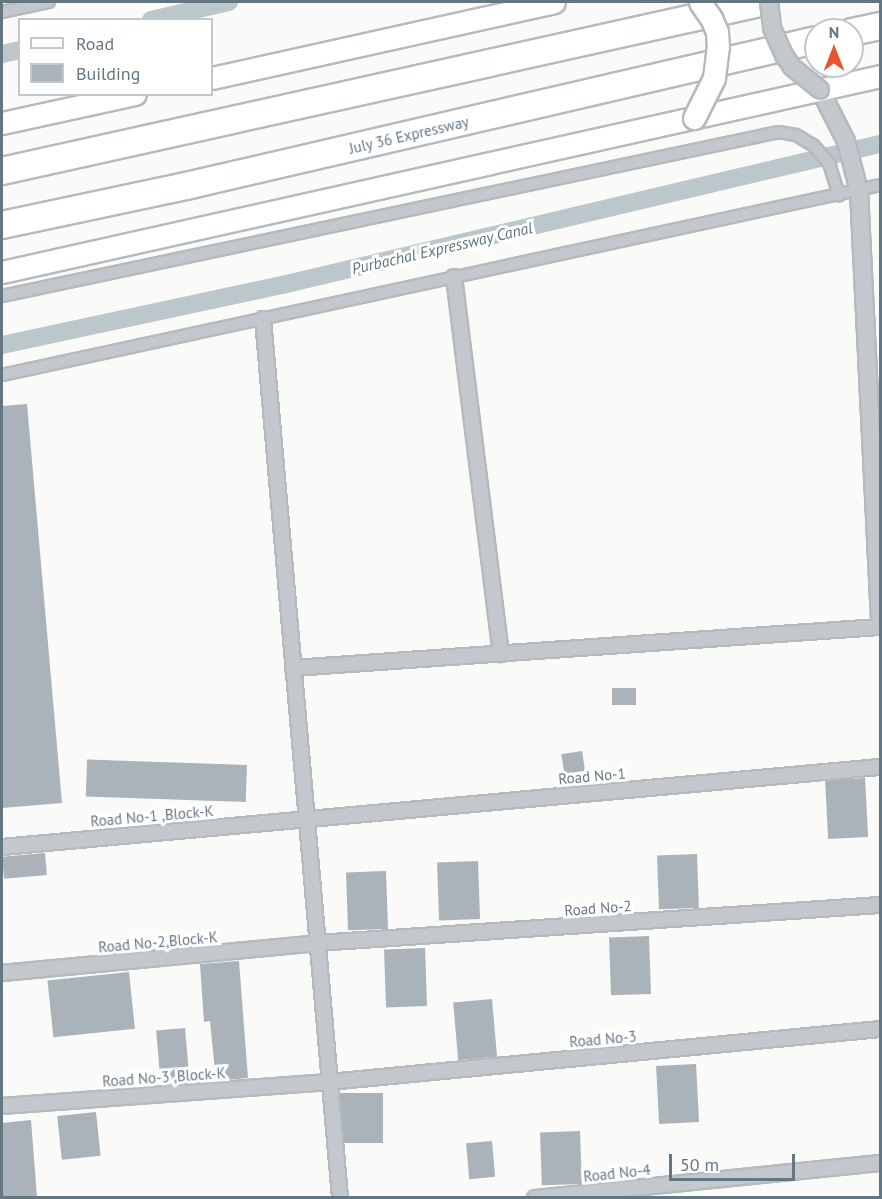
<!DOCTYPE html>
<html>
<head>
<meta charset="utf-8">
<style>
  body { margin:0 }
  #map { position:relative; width:882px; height:1199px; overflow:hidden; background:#fafaf8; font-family:"PT Sans",sans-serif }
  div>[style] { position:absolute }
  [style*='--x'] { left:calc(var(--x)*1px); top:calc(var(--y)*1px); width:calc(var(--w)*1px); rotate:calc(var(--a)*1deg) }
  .canal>* { height:18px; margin:-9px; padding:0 9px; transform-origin:9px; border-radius:9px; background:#bbc7cb }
  .building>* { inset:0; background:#aab3b9; transform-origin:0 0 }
  .roads { filter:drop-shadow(2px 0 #b5babe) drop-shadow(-2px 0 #b5babe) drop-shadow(0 2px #b5babe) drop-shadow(0 -2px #b5babe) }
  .pedestrian>* { height:10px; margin:-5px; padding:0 5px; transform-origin:5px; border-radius:5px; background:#c3c8cc }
  .minor>* { height:14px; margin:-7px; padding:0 7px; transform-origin:7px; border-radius:7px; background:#c3c8cc }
  .tertiary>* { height:16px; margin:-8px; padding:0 8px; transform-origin:8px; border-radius:8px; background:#c3c8cc }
  .primary>* { height:21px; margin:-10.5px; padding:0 10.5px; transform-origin:10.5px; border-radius:10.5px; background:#fff }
  .motorway>* { height:26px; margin:-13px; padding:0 13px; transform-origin:13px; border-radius:13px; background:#fff }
  .bridges { filter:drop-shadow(2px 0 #b5babe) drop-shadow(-2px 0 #b5babe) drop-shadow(0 2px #b5babe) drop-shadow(0 -2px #b5babe) }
  .tertiary-bridge>* { height:16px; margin:-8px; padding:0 8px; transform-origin:8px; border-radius:8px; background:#c3c8cc }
  .primary-bridge>* { height:21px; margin:-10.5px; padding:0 10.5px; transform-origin:10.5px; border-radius:10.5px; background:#fff }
  span { translate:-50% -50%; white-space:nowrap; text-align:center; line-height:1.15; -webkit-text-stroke:6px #fff; paint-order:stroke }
  .street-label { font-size:15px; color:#657683 }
  .water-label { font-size:16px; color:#60757c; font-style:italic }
  .frame { position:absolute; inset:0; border:3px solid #657683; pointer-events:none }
  .legend { position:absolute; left:18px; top:18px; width:195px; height:78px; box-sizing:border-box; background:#fff; border:2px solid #c1c8cd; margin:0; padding:8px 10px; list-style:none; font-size:18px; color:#657683 }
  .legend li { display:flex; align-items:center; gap:12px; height:30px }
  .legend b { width:30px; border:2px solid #c1c8cd }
  .north { position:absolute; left:804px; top:18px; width:60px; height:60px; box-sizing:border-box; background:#fff; border:2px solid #c1c8cd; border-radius:50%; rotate:0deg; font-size:16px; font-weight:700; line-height:24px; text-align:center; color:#657683 }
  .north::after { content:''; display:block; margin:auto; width:21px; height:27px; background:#e4572e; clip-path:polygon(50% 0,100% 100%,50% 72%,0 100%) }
  .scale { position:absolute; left:669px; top:1154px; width:126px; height:27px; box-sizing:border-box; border:3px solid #657683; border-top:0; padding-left:8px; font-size:18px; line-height:21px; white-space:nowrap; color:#657683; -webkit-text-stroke:4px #fff; paint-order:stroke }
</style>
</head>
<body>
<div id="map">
  <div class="canal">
    <div style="--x:151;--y:20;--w:80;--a:-13"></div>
    <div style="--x:2;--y:54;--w:18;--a:-13"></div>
    <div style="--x:2;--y:345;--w:286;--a:-12.1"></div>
    <div style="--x:282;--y:285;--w:614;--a:-13.27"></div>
  </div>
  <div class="building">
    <div style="clip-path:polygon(27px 404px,62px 803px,2px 808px,2px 406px)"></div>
    <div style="left:636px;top:688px;width:17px;height:24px;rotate:90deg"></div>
    <div style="left:582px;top:751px;width:20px;height:21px;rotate:81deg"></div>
    <div style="left:247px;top:765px;width:37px;height:160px;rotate:92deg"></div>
    <div style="left:865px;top:778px;width:59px;height:40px;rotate:87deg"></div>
    <div style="left:45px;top:853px;width:22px;height:43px;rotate:85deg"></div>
    <div style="left:697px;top:854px;width:54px;height:40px;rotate:88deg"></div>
    <div style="left:478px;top:861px;width:58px;height:41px;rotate:88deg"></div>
    <div style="left:386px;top:871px;width:58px;height:40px;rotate:88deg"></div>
    <div style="left:649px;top:936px;width:58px;height:40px;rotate:88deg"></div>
    <div style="left:425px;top:948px;width:58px;height:41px;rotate:88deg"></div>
    <div style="clip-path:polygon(239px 961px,248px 1078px,216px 1081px,210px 1021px,204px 1022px,200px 964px)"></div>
    <div style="left:129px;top:972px;width:57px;height:82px;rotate:84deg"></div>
    <div style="left:492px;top:999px;width:58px;height:39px;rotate:85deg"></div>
    <div style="left:185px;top:1028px;width:54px;height:29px;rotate:85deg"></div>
    <div style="left:696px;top:1064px;width:58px;height:40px;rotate:87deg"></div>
    <div style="left:340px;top:1093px;width:43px;height:50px"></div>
    <div style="left:96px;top:1112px;width:44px;height:39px;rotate:84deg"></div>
    <div style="clip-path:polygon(31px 1120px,37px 1197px,2px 1197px,2px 1123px)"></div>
    <div style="left:580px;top:1131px;width:53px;height:40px;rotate:88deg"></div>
    <div style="left:492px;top:1141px;width:36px;height:26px;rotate:85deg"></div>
  </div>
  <div class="roads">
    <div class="pedestrian">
      <div style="--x:2;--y:12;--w:48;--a:-12"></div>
      <div style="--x:2;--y:296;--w:794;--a:-11.92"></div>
      <div style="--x:779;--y:132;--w:17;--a:10"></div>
      <div style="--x:796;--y:135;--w:21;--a:31"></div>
      <div style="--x:814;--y:146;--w:23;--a:49"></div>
      <div style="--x:829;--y:163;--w:34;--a:73"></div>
      <div style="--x:2;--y:375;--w:898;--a:-12.21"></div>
    </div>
    <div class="minor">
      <div style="--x:454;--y:277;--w:380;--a:82.9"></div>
      <div style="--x:263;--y:319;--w:882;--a:84.99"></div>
      <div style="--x:293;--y:668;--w:588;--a:-4"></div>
      <div style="--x:2;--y:847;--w:882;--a:-5.21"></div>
      <div style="--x:2;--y:973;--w:316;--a:-5.4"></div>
      <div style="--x:317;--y:943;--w:564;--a:-3.86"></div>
      <div style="--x:2;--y:1106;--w:328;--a:-4.2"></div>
      <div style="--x:329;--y:1082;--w:554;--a:-5.49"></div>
      <div style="--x:535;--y:1198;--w:347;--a:-5.8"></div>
    </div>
    <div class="tertiary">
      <div style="--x:820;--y:90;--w:57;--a:63"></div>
      <div style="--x:846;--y:141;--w:52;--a:75.4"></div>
      <div style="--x:859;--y:191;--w:425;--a:87.2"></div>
    </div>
    <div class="primary">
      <div style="--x:212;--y:78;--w:350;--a:-12.5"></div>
      <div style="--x:2;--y:123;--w:136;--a:-12.3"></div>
      <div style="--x:2;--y:272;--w:900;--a:-12.58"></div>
    </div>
    <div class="motorway">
      <div style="--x:852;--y:32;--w:29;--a:-12"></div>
      <div style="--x:2;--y:171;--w:781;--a:-12.49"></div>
      <div style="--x:2;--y:225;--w:188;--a:-12"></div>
      <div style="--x:186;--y:186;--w:647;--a:-13.05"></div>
    </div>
  </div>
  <div class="bridges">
    <div class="tertiary-bridge">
      <div style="--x:769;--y:2;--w:26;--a:83"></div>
      <div style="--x:772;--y:28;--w:30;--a:66"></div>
      <div style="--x:784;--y:55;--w:14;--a:56"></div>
      <div style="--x:792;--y:67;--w:36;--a:39"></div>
    </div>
    <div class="primary-bridge">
      <div style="--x:694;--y:118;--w:45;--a:-63.4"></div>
      <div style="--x:714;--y:78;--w:31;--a:-83"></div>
      <div style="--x:718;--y:47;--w:15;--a:-94"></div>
      <div style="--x:717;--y:32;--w:15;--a:-113"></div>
      <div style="--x:711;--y:18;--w:19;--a:-125"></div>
    </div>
  </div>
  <div class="street-label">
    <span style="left:409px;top:135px;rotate:-13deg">July 36 Expressway</span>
    <span style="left:592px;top:776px;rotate:-5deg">Road No-1</span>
    <span style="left:152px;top:816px;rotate:-5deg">Road No-1 ,Block-K</span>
    <span style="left:598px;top:908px;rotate:-4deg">Road No-2</span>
    <span style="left:158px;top:942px;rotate:-5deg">Road No-2,Block-K</span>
    <span style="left:603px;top:1039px;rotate:-5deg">Road No-3</span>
    <span style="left:164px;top:1077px;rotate:-4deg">Road No-3 ,Block-K</span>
    <span style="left:617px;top:1173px;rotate:-6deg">Road No-4</span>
  </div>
  <div class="water-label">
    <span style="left:442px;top:248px;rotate:-13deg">Purbachal Expressway Canal</span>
  </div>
  <div class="frame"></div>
  <ul class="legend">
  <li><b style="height:8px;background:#fff"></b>Road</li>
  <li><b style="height:16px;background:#aab3b9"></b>Building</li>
  </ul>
  <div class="north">N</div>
  <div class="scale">50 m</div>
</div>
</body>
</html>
